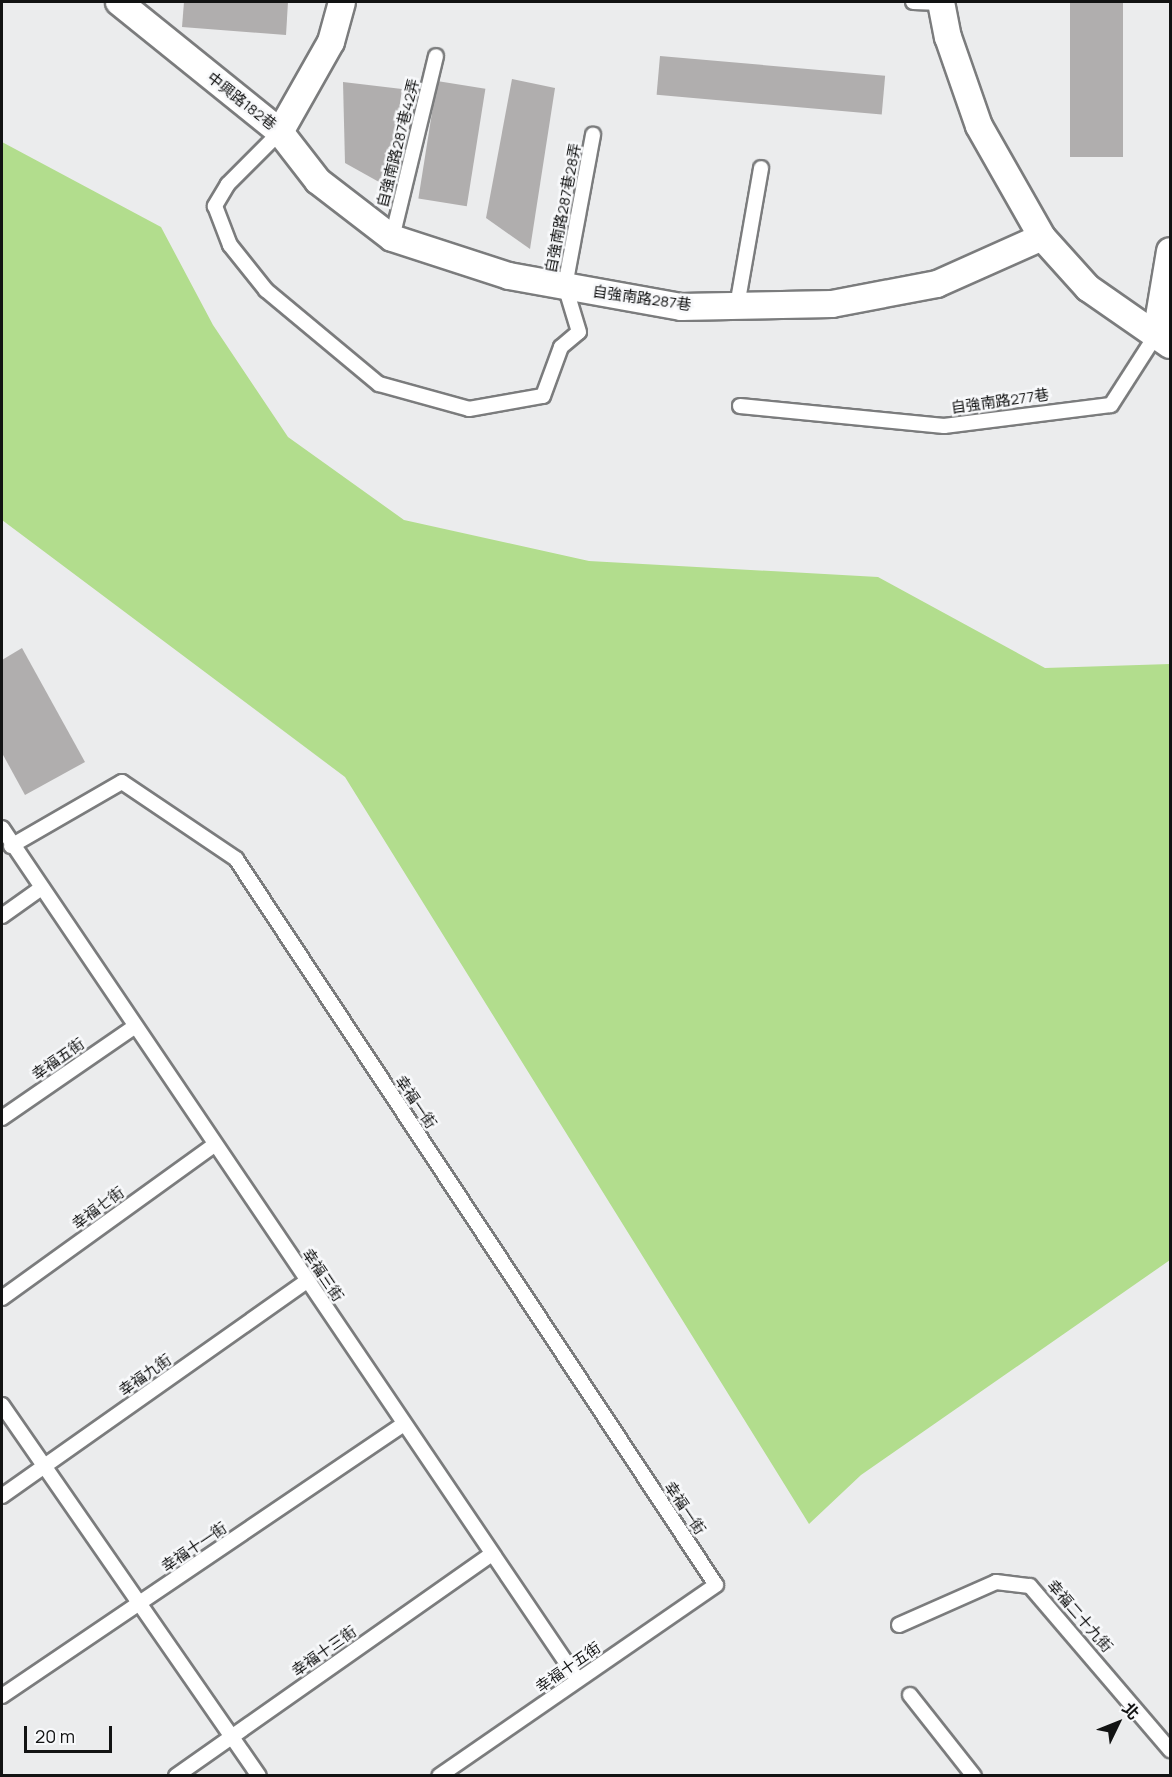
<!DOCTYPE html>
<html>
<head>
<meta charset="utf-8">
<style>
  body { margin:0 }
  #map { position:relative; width:1172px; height:1777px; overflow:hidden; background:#ebeced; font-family:Manrope,"Noto Sans TC",sans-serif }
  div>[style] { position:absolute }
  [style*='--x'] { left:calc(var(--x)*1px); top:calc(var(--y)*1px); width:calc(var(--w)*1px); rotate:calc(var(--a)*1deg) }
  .green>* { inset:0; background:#b2dd8d }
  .building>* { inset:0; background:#b0aeae; transform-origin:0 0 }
  .roads { filter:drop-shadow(2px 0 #7b7c7d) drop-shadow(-2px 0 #7b7c7d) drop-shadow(0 2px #7b7c7d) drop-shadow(0 -2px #7b7c7d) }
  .lane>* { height:14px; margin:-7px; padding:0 7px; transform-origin:7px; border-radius:7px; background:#fff }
  .street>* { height:26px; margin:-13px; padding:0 13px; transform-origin:13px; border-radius:13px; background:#fff }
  span { translate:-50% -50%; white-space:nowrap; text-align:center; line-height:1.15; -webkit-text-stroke:5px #f8f9fb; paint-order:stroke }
  .street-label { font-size:15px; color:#121313 }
  .frame { position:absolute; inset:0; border:3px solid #121313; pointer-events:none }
  .north { position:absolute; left:1088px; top:1693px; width:60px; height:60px; -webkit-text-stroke:4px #f8f9fb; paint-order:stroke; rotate:47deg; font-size:16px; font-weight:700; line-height:24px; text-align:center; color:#121313 }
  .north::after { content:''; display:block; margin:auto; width:21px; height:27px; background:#121313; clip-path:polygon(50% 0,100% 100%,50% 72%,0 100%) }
  .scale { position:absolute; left:24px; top:1726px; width:88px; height:27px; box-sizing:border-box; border:3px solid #121313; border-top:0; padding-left:8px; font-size:18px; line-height:21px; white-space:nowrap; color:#121313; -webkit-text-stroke:4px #f8f9fb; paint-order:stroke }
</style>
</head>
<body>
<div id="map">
  <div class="green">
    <div style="clip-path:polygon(2px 142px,161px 227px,213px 325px,288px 437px,404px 520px,589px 561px,878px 577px,1045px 668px,1170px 664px,1170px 1260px,861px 1475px,809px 1524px,345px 777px,2px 520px)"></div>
  </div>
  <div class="building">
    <div style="clip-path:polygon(184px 2px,288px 2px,286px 35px,182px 27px)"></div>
    <div style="left:1070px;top:2px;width:53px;height:155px"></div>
    <div style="left:660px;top:56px;width:226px;height:39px;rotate:5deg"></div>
    <div style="clip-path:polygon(512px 79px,555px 88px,530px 249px,486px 218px)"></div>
    <div style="left:437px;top:81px;width:49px;height:119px;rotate:9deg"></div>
    <div style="clip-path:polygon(343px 82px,402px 89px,388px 187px,345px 163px)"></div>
    <div style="clip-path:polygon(22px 648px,85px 762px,25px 795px,2px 753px,2px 660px)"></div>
  </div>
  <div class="roads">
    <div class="lane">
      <div style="--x:913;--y:2;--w:29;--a:2"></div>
      <div style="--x:280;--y:132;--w:74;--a:135"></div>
      <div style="--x:228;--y:184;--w:26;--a:121"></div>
      <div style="--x:215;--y:206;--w:42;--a:69"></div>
      <div style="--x:230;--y:245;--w:58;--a:51.3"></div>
      <div style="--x:266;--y:290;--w:147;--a:39.8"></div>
      <div style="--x:379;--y:384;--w:93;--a:15.5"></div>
      <div style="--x:469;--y:409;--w:75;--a:-10"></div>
      <div style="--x:543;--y:396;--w:52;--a:-69.8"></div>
      <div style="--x:561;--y:347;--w:23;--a:-40"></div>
      <div style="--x:579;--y:332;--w:48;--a:-106.9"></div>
      <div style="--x:565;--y:286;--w:154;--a:-79.5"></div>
      <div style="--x:392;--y:238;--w:187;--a:-76.4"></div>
      <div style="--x:737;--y:306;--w:140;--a:-80.1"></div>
      <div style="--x:740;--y:406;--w:205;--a:5.6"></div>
      <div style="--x:944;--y:426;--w:168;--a:-7.2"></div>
      <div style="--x:1111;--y:405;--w:83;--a:-57.3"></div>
      <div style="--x:2;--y:828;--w:1028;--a:55.94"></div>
      <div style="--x:11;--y:846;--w:128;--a:-30"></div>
      <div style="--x:122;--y:782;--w:138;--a:34"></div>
      <div style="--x:236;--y:859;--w:870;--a:56.53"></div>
      <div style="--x:716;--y:1585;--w:336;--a:145.4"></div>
      <div style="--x:2;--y:916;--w:47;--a:-35.4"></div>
      <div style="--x:2;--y:1118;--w:160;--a:-34.6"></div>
      <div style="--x:2;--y:1298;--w:261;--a:-35.8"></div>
      <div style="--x:2;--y:1405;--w:451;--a:55.3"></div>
      <div style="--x:2;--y:1496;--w:373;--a:-35.2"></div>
      <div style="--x:899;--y:1625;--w:106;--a:-23.9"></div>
      <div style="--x:996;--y:1582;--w:34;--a:7"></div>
      <div style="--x:1030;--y:1586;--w:216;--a:49.5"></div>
      <div style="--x:910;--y:1695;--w:103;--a:51.7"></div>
      <div style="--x:2;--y:1696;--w:485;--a:-34.1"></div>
      <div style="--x:176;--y:1776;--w:386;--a:-35.1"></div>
    </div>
    <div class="street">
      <div style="--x:119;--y:2;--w:207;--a:38.9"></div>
      <div style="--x:280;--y:132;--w:62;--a:52.2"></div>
      <div style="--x:318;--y:181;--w:93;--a:37.6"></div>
      <div style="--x:392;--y:238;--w:123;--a:18"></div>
      <div style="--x:509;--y:276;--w:175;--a:10.2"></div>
      <div style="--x:681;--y:307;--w:151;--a:-1.1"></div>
      <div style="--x:832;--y:304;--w:107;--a:-10.8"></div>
      <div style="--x:937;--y:284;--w:115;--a:-24.1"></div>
      <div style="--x:941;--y:2;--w:36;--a:79"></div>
      <div style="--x:948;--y:37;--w:94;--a:70.8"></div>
      <div style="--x:979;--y:126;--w:128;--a:60.4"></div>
      <div style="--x:1042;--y:237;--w:69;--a:48"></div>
      <div style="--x:1088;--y:288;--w:100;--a:34.8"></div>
      <div style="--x:280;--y:132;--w:103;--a:-60.5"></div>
      <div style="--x:331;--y:42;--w:41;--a:-74.6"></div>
      <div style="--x:1156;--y:335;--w:85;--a:-80.5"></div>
    </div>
  </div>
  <div class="street-label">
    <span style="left:242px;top:101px;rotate:38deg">中興路182巷</span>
    <span style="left:398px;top:143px;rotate:-76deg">自強南路287巷42弄</span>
    <span style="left:563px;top:208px;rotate:-79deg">自強南路287巷28弄</span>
    <span style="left:642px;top:298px;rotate:8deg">自強南路287巷</span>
    <span style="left:1000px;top:401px;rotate:-8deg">自強南路277巷</span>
    <span style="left:58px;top:1059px;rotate:-35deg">幸福五街</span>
    <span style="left:416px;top:1102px;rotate:56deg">幸福一街</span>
    <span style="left:98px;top:1208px;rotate:-36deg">幸福七街</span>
    <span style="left:323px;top:1275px;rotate:56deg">幸福三街</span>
    <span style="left:145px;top:1375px;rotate:-35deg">幸福九街</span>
    <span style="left:685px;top:1508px;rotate:56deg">幸福一街</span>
    <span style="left:194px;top:1547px;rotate:-34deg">幸福十一街</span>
    <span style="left:1080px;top:1616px;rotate:49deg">幸福二十九街</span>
    <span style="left:324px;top:1651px;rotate:-35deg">幸福十三街</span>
    <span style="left:568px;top:1667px;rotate:-35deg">幸福十五街</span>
  </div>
  <div class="frame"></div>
  <div class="north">北</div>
  <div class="scale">20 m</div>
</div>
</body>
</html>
